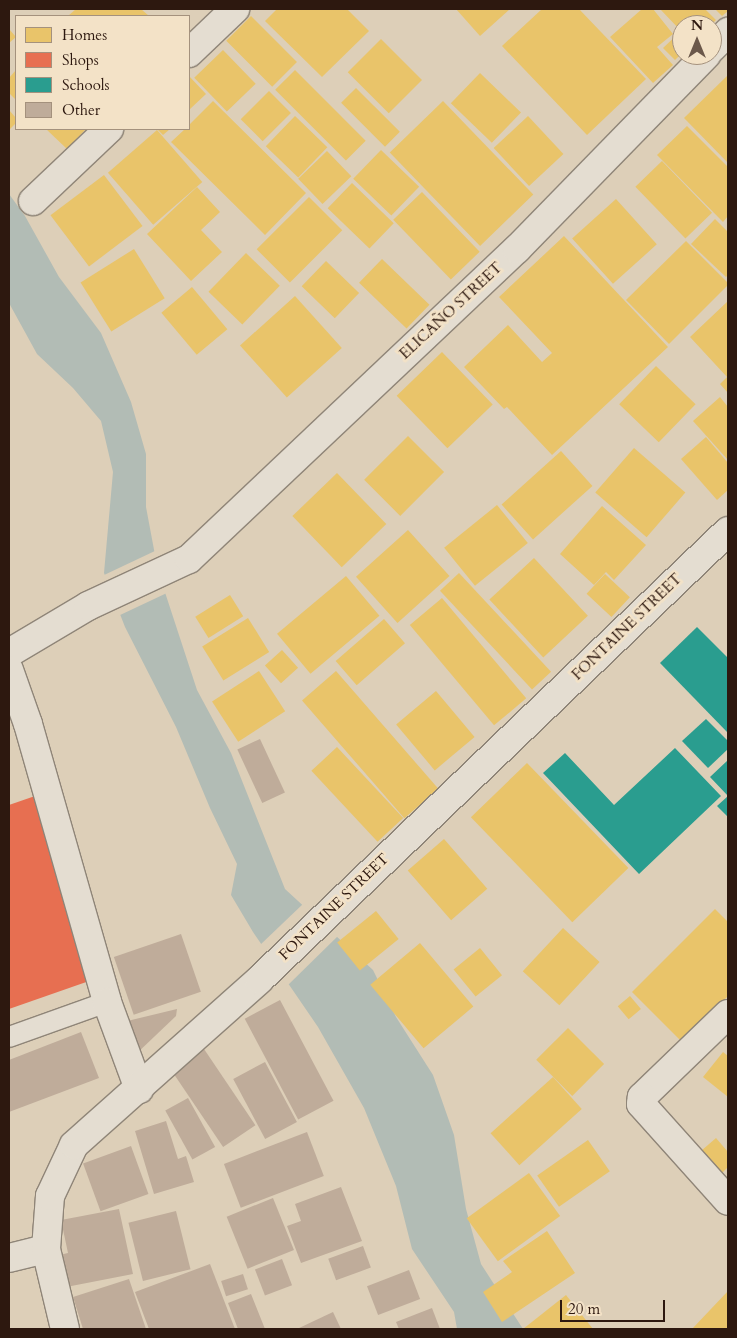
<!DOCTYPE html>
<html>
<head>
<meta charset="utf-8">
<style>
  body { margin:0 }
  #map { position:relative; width:737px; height:1338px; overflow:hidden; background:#ddcfb8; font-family:Cardo,serif }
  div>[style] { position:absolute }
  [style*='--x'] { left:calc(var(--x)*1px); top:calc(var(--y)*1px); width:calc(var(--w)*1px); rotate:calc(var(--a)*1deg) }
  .water>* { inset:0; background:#b2bcb5 }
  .pier>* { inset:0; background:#ddcfb8 }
  .homes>* { inset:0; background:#e9c46a; transform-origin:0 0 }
  .shops>* { inset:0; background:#e76f51 }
  .schools>* { inset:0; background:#2a9d8f }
  .building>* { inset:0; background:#bfac9a; transform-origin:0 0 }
  .roads { filter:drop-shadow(1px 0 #8f8578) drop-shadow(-1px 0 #8f8578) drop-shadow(0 1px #8f8578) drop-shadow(0 -1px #8f8578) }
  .lane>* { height:20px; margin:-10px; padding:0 10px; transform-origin:10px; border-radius:10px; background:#e4ddd1 }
  .street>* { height:28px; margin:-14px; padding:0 14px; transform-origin:14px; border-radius:14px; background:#e4ddd1 }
  .secondary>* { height:28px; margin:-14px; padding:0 14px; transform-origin:14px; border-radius:14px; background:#e4ddd1 }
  span { translate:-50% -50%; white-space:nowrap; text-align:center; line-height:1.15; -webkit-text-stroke:5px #f3e2c7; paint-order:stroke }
  .street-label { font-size:15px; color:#2d180f }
  .frame { position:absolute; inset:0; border:10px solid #2d180f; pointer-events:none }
  .legend { position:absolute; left:15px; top:15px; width:175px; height:115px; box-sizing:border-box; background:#f3e2c7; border:1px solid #a4917d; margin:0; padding:6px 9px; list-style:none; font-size:15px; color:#2d180f }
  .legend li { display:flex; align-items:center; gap:10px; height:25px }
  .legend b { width:25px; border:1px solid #a4917d }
  .north { position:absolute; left:672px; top:15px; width:50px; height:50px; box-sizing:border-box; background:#f3e2c7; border:1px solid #a4917d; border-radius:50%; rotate:0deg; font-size:14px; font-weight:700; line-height:20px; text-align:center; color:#2d180f }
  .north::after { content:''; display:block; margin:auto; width:18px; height:22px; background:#6b584a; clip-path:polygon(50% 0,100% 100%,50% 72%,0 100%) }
  .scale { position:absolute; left:560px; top:1300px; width:105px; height:22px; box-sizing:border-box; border:2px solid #2d180f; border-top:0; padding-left:6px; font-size:15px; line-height:18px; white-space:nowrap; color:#2d180f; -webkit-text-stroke:4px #f3e2c7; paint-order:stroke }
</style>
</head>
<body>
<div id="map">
  <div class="water">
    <div style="clip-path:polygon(9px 194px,25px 216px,59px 277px,101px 333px,131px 402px,146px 454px,146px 507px,158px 571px,197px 690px,231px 753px,285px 889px,373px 970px,396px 1017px,433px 1075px,454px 1135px,466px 1209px,481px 1264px,523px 1329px,457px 1329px,454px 1312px,412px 1249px,396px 1186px,364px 1108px,318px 1027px,253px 932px,231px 895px,237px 864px,210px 808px,176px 727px,125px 627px,104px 573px,113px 472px,101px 421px,73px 388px,37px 354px,9px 303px)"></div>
  </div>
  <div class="pier">
    <div style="clip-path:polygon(157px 550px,169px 592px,118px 616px,102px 576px)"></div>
    <div style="clip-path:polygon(304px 903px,339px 935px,287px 986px,259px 946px)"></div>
  </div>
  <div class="homes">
    <div style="clip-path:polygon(76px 9px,141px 9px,149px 16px,68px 16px)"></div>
    <div style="clip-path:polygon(277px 9px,347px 9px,369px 31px,322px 77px,265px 21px)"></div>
    <div style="clip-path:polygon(456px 9px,510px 9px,480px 36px)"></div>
    <div style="clip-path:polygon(542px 9px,579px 9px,646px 79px,587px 135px,502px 46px)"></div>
    <div style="clip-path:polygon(642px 9px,653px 9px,673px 34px,657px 47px,673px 65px,653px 83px,610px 37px)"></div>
    <div style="clip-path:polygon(660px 9px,705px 9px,716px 20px,711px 25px,682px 25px,682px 53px,675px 60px,663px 48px,681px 31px)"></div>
    <div style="clip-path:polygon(715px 9px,728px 9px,728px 11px,722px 16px)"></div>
    <div style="left:251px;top:16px;width:65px;height:35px;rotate:45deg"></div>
    <div style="clip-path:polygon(9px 29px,16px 37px,9px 43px)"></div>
    <div style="left:381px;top:39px;width:58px;height:47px;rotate:45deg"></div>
    <div style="left:223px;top:50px;width:47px;height:40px;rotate:46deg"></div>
    <div style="clip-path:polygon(16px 70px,16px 100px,9px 93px,9px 78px)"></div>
    <div style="left:295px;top:70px;width:100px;height:28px;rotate:45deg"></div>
    <div style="left:480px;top:73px;width:57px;height:42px;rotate:44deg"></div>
    <div style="clip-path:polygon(189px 76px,206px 94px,189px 110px)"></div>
    <div style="clip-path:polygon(727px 76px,728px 78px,728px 163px,684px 118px)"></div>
    <div style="left:356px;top:88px;width:62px;height:21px;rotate:45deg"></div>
    <div style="left:269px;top:91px;width:31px;height:40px;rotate:45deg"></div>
    <div style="clip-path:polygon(213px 101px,306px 193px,265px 235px,171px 142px,185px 129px,189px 129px,189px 125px)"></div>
    <div style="left:443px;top:101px;width:130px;height:74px;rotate:46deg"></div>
    <div style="clip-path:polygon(9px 110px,16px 118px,16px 123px,9px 130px)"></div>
    <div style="left:295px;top:116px;width:45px;height:42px;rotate:44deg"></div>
    <div style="left:528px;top:116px;width:52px;height:47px;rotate:47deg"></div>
    <div style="clip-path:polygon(687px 126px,728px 167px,728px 216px,723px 222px,657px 155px)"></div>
    <div style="clip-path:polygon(46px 129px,86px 129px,67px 149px)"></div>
    <div style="clip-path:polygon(157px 129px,170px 129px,163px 135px)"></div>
    <div style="left:157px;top:130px;width:69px;height:65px;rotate:49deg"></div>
    <div style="left:381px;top:150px;width:53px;height:40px;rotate:44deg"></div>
    <div style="left:327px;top:151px;width:35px;height:40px;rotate:46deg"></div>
    <div style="left:662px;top:161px;width:72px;height:37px;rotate:46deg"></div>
    <div style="left:104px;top:175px;width:64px;height:67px;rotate:53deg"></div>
    <div style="left:352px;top:183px;width:58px;height:35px;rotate:44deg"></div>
    <div style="clip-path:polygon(197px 187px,220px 212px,201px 230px,222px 252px,191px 281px,147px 234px)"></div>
    <div style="left:422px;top:192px;width:83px;height:40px;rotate:46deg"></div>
    <div style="left:309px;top:197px;width:47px;height:74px;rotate:45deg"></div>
    <div style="left:616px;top:199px;width:61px;height:59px;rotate:48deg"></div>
    <div style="clip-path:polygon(715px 219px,728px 232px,728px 275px,726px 277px,691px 244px)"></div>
    <div style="clip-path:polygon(564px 236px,668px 347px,552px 455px,507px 407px,504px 409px,464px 367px,508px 325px,542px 362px,552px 353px,499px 297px)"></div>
    <div style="clip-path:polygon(686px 241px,728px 283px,728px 285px,669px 344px,626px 300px)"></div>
    <div style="left:134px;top:249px;width:58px;height:63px;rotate:58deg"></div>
    <div style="left:246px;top:253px;width:47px;height:54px;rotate:44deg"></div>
    <div style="left:382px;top:259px;width:66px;height:33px;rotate:44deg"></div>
    <div style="left:326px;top:261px;width:46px;height:35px;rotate:44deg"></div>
    <div style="left:192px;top:287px;width:55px;height:40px;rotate:50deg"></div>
    <div style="left:295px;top:296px;width:70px;height:74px;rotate:48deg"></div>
    <div style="clip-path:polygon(728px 301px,728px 393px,720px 384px,727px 377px,690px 337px)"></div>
    <div style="left:442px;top:352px;width:73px;height:63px;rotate:46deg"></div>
    <div style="left:656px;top:366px;width:55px;height:53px;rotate:44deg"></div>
    <div style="clip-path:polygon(720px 397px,728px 407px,728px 460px,693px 421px)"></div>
    <div style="left:408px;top:436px;width:51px;height:62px;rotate:45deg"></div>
    <div style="clip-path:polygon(706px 437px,728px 463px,728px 490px,717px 500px,681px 459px)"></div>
    <div style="left:634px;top:448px;width:68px;height:59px;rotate:41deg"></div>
    <div style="left:561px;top:451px;width:47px;height:80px;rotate:48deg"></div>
    <div style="left:337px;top:473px;width:71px;height:62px;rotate:46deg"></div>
    <div style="left:497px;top:505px;width:49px;height:68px;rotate:51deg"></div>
    <div style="clip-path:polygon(602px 506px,646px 545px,614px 580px,606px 572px,594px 585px,560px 554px)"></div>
    <div style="left:408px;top:530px;width:62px;height:70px;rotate:48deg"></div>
    <div style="left:534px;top:558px;width:79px;height:61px;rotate:47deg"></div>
    <div style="left:459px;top:573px;width:135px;height:26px;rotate:47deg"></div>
    <div style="left:605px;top:574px;width:34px;height:27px;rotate:43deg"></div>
    <div style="left:346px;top:576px;width:52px;height:90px;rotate:50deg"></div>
    <div style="left:230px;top:595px;width:25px;height:41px;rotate:58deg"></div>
    <div style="left:442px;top:598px;width:131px;height:42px;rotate:50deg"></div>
    <div style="left:248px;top:618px;width:40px;height:54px;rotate:58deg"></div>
    <div style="left:384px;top:619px;width:32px;height:64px;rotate:49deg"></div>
    <div style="left:282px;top:650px;width:24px;height:23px;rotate:48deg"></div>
    <div style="left:259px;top:671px;width:48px;height:56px;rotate:57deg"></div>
    <div style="left:336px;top:671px;width:156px;height:45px;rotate:49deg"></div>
    <div style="left:436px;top:691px;width:60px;height:52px;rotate:50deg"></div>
    <div style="left:337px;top:747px;width:97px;height:35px;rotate:47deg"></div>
    <div style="left:527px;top:763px;width:146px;height:78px;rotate:46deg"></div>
    <div style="left:444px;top:839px;width:66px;height:48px;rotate:49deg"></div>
    <div style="clip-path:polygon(715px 909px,728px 922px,728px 996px,682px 1042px,632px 992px)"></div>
    <div style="left:376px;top:911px;width:36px;height:50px;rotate:51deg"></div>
    <div style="left:563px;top:928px;width:50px;height:59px;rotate:43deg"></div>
    <div style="left:420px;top:943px;width:83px;height:65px;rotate:50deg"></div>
    <div style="left:480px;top:948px;width:35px;height:34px;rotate:51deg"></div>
    <div style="left:630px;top:996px;width:17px;height:16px;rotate:50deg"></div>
    <div style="left:568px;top:1028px;width:51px;height:45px;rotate:45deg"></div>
    <div style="clip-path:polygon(723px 1052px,728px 1056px,728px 1097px,703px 1077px)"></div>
    <div style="left:553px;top:1077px;width:43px;height:84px;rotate:48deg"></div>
    <div style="clip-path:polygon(716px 1138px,728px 1152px,728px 1167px,721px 1174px,701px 1151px)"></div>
    <div style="left:588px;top:1140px;width:38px;height:62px;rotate:55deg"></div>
    <div style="left:529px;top:1173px;width:53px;height:77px;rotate:54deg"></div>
    <div style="clip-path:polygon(547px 1231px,575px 1273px,502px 1322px,483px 1292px,512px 1272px,503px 1261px)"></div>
    <div style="clip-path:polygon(728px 1291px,728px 1329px,692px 1329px)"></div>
    <div style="clip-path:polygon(566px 1295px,593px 1329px,523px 1329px)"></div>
  </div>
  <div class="shops">
    <div style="clip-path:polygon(35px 796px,92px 980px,9px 1009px,9px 805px)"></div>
  </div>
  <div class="schools">
    <div style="clip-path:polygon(697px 627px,728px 658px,728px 733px,660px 663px)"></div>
    <div style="clip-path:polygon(706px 719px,728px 741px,728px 749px,708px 768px,682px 741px)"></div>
    <div style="clip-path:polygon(675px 748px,721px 796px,639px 874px,543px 773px,565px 753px,614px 805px)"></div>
    <div style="clip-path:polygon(728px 760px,728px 817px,717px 806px,728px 796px,710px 777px)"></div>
  </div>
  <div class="building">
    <div style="left:260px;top:739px;width:59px;height:25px;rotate:65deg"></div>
    <div style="left:181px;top:934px;width:61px;height:71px;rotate:71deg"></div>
    <div style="left:280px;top:1000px;width:114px;height:40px;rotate:62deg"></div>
    <div style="clip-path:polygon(177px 1009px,176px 1016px,134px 1056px,119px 1023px)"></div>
    <div style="clip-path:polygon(81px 1032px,99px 1078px,9px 1112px,9px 1060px)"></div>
    <div style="left:204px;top:1049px;width:92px;height:39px;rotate:56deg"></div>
    <div style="left:265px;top:1062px;width:68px;height:36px;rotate:62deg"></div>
    <div style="left:188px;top:1098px;width:56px;height:26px;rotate:61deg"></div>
    <div style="clip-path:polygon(166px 1121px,178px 1159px,186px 1156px,194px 1182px,154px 1194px,135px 1131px)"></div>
    <div style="left:307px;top:1132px;width:47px;height:89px;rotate:69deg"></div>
    <div style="left:131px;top:1146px;width:51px;height:51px;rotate:70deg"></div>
    <div style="clip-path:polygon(341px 1187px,362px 1241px,301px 1263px,287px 1226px,301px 1221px,295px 1204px)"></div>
    <div style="left:273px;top:1198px;width:56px;height:50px;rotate:68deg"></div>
    <div style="clip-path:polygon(119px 1209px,133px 1274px,61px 1288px,55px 1256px,68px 1253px,61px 1220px)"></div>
    <div style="left:176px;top:1211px;width:60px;height:49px;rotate:76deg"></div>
    <div style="left:363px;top:1246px;width:23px;height:37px;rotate:70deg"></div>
    <div style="left:282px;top:1259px;width:28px;height:29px;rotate:69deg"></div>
    <div style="clip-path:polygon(210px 1264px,235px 1329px,149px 1329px,135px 1292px)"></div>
    <div style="left:409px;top:1270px;width:31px;height:45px;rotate:69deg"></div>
    <div style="left:243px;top:1274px;width:16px;height:23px;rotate:72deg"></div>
    <div style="clip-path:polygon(129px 1279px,146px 1329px,83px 1329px,73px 1297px)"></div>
    <div style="clip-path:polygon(251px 1294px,265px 1329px,238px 1329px,228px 1303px)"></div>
    <div style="clip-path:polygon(432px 1308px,440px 1329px,399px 1329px,396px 1322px)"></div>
    <div style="clip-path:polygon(333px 1312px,341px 1329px,297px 1329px)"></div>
  </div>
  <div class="roads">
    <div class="lane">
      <div style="--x:9;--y:1037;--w:104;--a:-19.7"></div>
    </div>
    <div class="street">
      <div style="--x:712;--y:48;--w:23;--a:-45"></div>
      <div style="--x:189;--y:53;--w:64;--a:-43.7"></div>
      <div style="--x:33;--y:201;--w:105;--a:-43.5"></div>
      <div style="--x:9;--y:653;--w:92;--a:-30.7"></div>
      <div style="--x:88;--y:606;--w:111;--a:-25"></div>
      <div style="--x:189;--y:559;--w:451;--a:-43.4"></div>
      <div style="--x:517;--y:249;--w:271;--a:-45.7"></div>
      <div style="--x:9;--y:670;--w:57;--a:70.6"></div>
      <div style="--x:28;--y:724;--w:289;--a:74.1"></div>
      <div style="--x:107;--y:1002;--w:93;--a:69.8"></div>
      <div style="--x:728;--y:1014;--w:120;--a:136"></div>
      <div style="--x:642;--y:1097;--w:7;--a:98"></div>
      <div style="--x:641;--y:1104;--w:130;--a:48.1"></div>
      <div style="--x:9;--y:1258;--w:38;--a:-14"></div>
    </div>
    <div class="secondary">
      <div style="--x:65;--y:1329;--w:82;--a:-103.4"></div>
      <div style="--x:46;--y:1249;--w:53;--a:-85.7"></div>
      <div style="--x:50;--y:1196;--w:56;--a:-64.8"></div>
      <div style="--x:74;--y:1145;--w:248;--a:-41.7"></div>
      <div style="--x:259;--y:980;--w:649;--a:-43.75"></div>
    </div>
  </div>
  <div class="street-label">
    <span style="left:451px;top:311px;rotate:-43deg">ELICAÑO STREET</span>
    <span style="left:627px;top:627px;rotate:-44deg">FONTAINE STREET</span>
    <span style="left:334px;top:907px;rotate:-44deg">FONTAINE STREET</span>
  </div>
  <div class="frame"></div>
  <ul class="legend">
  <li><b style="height:14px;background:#e9c46a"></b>Homes</li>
  <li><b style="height:14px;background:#e76f51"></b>Shops</li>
  <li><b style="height:14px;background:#2a9d8f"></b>Schools</li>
  <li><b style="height:14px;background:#bfac9a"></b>Other</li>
  </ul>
  <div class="north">N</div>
  <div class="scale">20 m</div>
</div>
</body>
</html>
